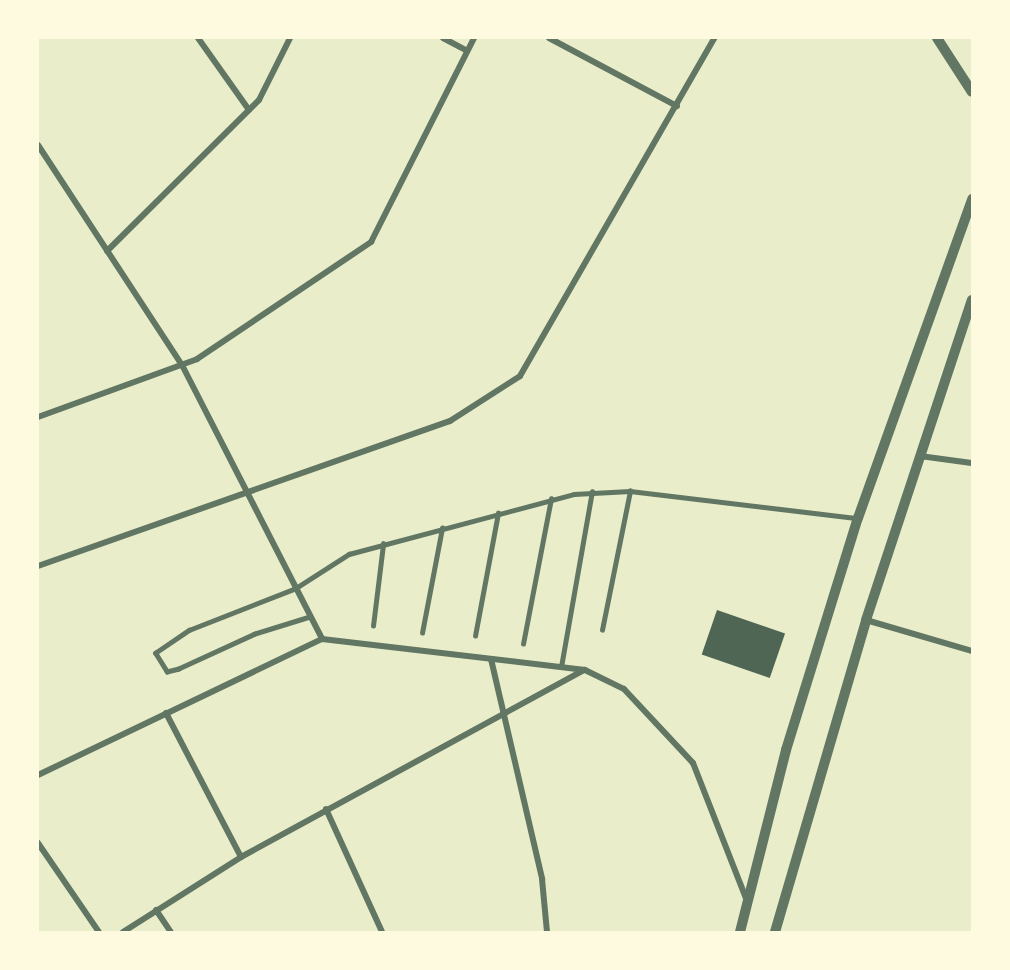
<!DOCTYPE html>
<html>
<head>
<meta charset="utf-8">
<style>
  body { margin:0 }
  #map { position:relative; width:1010px; height:970px; overflow:hidden; background:#e9edc9; font-family:"Fira Sans",sans-serif }
  div>[style] { position:absolute }
  [style*='--x'] { left:calc(var(--x)*1px); top:calc(var(--y)*1px); width:calc(var(--w)*1px); rotate:calc(var(--a)*1deg) }
  .building>* { inset:0; background:#4f6655; transform-origin:0 0 }
  .service>* { height:4.5px; margin:-2.25px; padding:0 2.25px; transform-origin:2.25px; border-radius:2.25px; background:#617663 }
  .minor>* { height:6px; margin:-3px; padding:0 3px; transform-origin:3px; border-radius:3px; background:#617663 }
  .tertiary>* { height:10px; margin:-5px; padding:0 5px; transform-origin:5px; border-radius:5px; background:#617663 }
  span { translate:-50% -50%; white-space:nowrap; text-align:center; line-height:1.15; -webkit-text-stroke:4.5px #fefae0; paint-order:stroke }
  .frame { position:absolute; inset:0; border:39px solid #fefae0; pointer-events:none }
</style>
</head>
<body>
<div id="map">
  <div class="building">
    <div style="left:717px;top:610px;width:72px;height:47px;rotate:19deg"></div>
  </div>
  <div class="service">
    <div style="--x:310;--y:617;--w:58;--a:162.8"></div>
    <div style="--x:255;--y:634;--w:84;--a:155.3"></div>
    <div style="--x:179;--y:669;--w:12;--a:166"></div>
    <div style="--x:167;--y:672;--w:22;--a:-122"></div>
    <div style="--x:155;--y:653;--w:41;--a:-34.1"></div>
    <div style="--x:189;--y:630;--w:115;--a:-21.4"></div>
    <div style="--x:296;--y:588;--w:63;--a:-32.7"></div>
    <div style="--x:349;--y:554;--w:233;--a:-14.9"></div>
    <div style="--x:574;--y:494;--w:56;--a:-3.1"></div>
    <div style="--x:630;--y:491;--w:229;--a:6.8"></div>
    <div style="--x:373;--y:626;--w:83;--a:-83"></div>
    <div style="--x:602;--y:630;--w:142;--a:-78.6"></div>
    <div style="--x:422;--y:633;--w:107;--a:-79.2"></div>
    <div style="--x:475;--y:636;--w:125;--a:-79.4"></div>
    <div style="--x:523;--y:644;--w:148;--a:-79.1"></div>
    <div style="--x:561;--y:667;--w:178;--a:-80"></div>
  </div>
  <div class="minor">
    <div style="--x:198;--y:38;--w:88;--a:54.7"></div>
    <div style="--x:443;--y:38;--w:27;--a:28"></div>
    <div style="--x:549;--y:38;--w:145;--a:28"></div>
    <div style="--x:38;--y:145;--w:263;--a:56.8"></div>
    <div style="--x:182;--y:365;--w:308;--a:62.9"></div>
    <div style="--x:107;--y:251;--w:214;--a:-44.8"></div>
    <div style="--x:259;--y:100;--w:69;--a:-63.4"></div>
    <div style="--x:38;--y:417;--w:169;--a:-20"></div>
    <div style="--x:197;--y:359;--w:210;--a:-33.9"></div>
    <div style="--x:371;--y:242;--w:229;--a:-63.2"></div>
    <div style="--x:920;--y:456;--w:52;--a:7.7"></div>
    <div style="--x:38;--y:566;--w:437;--a:-19.4"></div>
    <div style="--x:450;--y:421;--w:83;--a:-32.7"></div>
    <div style="--x:520;--y:376;--w:390;--a:-60.1"></div>
    <div style="--x:866;--y:620;--w:110;--a:16.3"></div>
    <div style="--x:491;--y:659;--w:226;--a:76.9"></div>
    <div style="--x:542;--y:879;--w:53;--a:84.6"></div>
    <div style="--x:166;--y:713;--w:162;--a:62.5"></div>
    <div style="--x:38;--y:775;--w:315;--a:-25.6"></div>
    <div style="--x:322;--y:639;--w:265;--a:6.7"></div>
    <div style="--x:585;--y:670;--w:43;--a:26"></div>
    <div style="--x:624;--y:689;--w:101;--a:47"></div>
    <div style="--x:693;--y:763;--w:148;--a:68.6"></div>
    <div style="--x:326;--y:809;--w:135;--a:65.5"></div>
    <div style="--x:38;--y:843;--w:108;--a:55.6"></div>
    <div style="--x:156;--y:910;--w:27;--a:56"></div>
    <div style="--x:123;--y:932;--w:140;--a:-32.4"></div>
    <div style="--x:241;--y:857;--w:391;--a:-28.6"></div>
  </div>
  <div class="tertiary">
    <div style="--x:937;--y:38;--w:64;--a:57.1"></div>
    <div style="--x:740;--y:932;--w:188;--a:-75.8"></div>
    <div style="--x:786;--y:750;--w:243;--a:-72.8"></div>
    <div style="--x:858;--y:518;--w:339;--a:-70.3"></div>
    <div style="--x:775;--y:932;--w:325;--a:-73.7"></div>
    <div style="--x:866;--y:620;--w:337;--a:-71.7"></div>
  </div>
  <div class="frame"></div>
</div>
</body>
</html>
